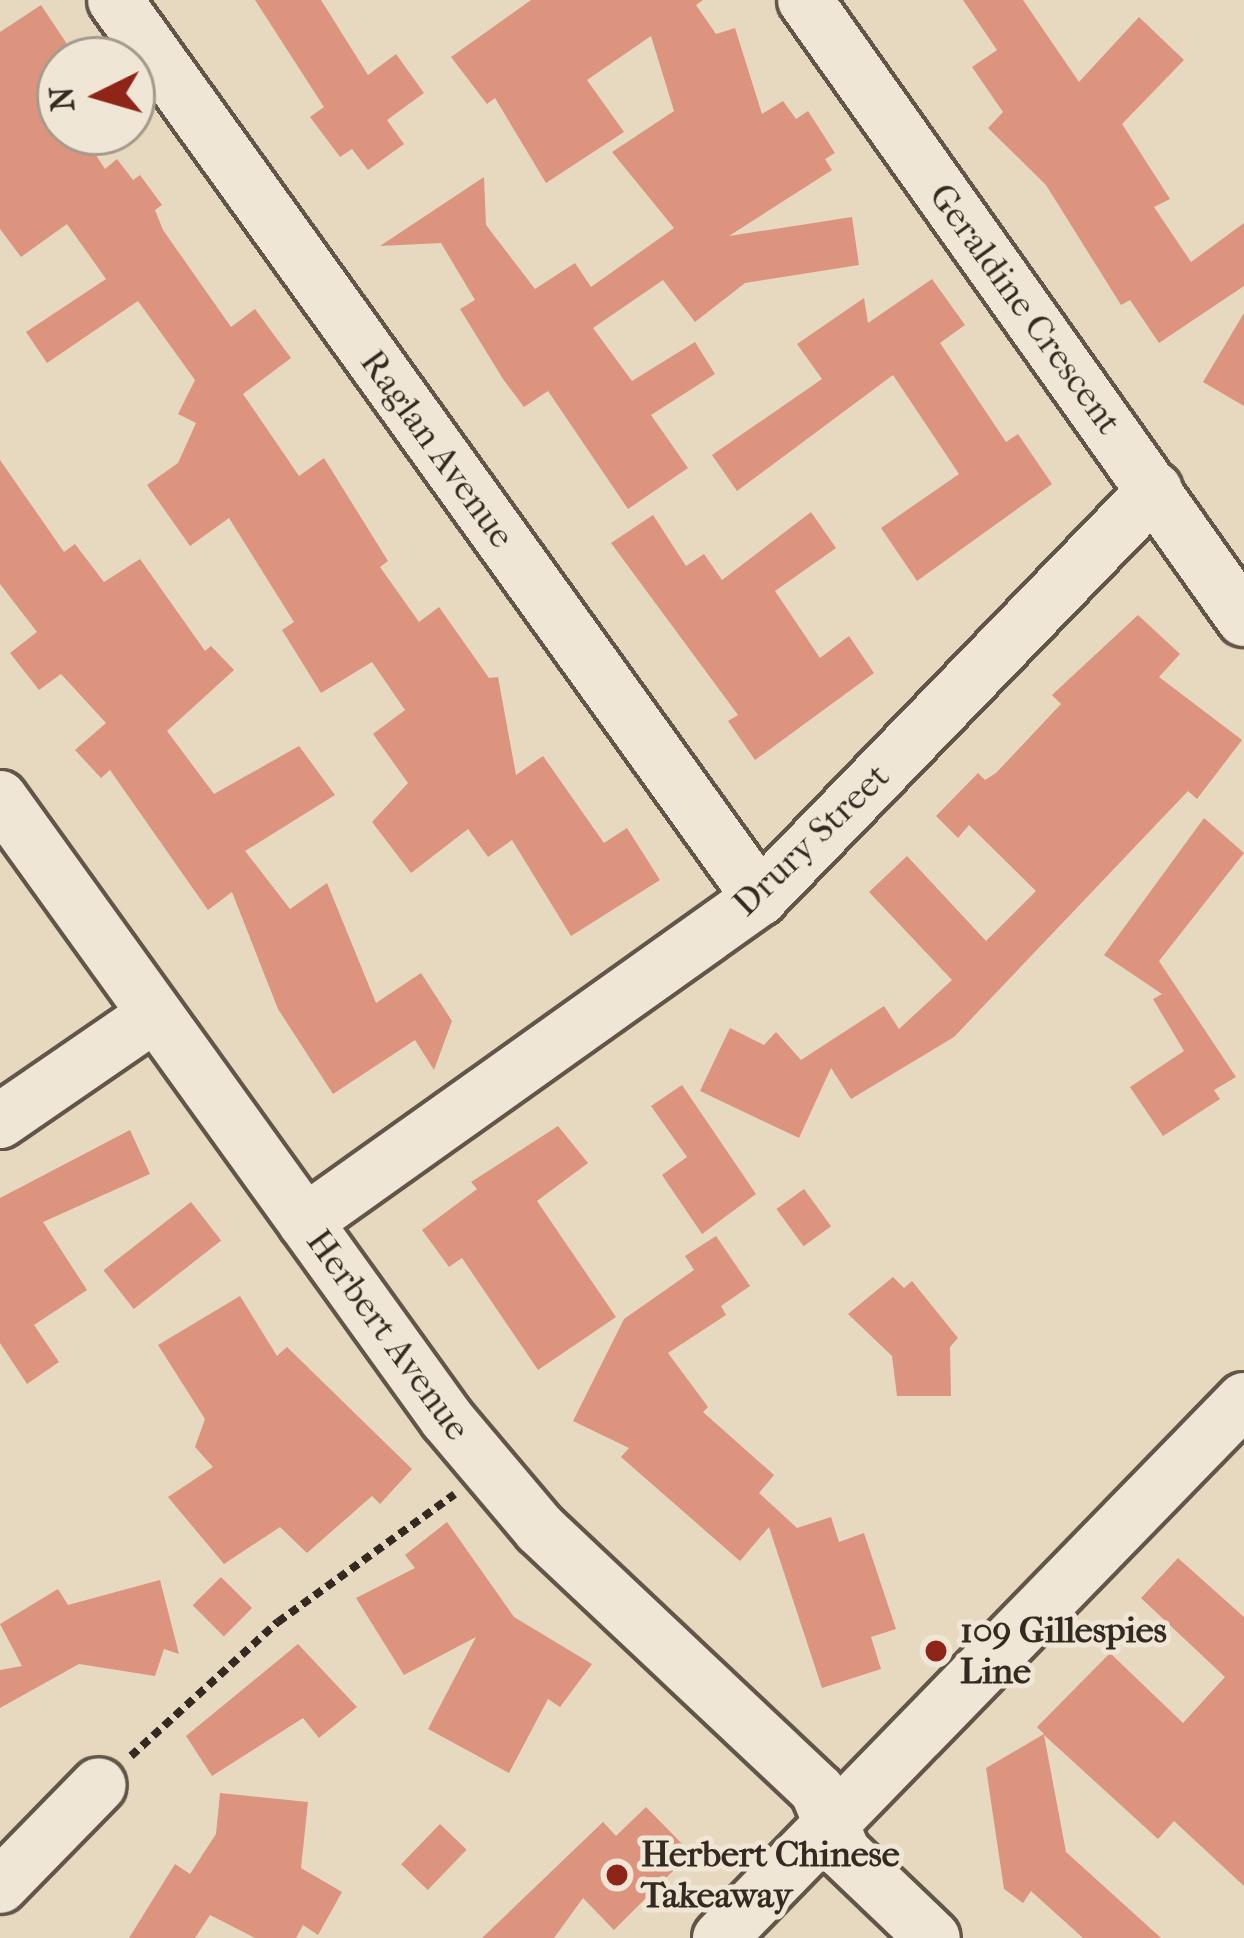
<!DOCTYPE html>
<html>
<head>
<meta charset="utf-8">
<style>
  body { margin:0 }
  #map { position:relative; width:1244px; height:1938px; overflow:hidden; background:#e6d9bf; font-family:"IM FELL French Canon",serif }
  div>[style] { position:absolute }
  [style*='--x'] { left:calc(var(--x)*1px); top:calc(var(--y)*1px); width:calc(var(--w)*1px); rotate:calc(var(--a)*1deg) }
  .building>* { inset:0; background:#dc947f; transform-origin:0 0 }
  .path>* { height:8px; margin-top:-4px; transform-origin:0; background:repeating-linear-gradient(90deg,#352a21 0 9px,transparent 0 15px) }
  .roads { filter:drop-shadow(3px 0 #615648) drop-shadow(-3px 0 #615648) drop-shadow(0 3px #615648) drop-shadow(0 -3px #615648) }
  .minor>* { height:54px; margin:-27px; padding:0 27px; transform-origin:27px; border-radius:27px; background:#efe6d5 }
  .dots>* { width:33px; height:33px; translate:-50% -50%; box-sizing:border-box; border:6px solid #efe6d5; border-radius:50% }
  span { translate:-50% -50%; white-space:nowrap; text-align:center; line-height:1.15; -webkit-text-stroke:10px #efe6d5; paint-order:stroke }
  .street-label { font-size:36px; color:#352a21 }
  .poi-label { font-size:36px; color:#352a21; font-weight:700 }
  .left { translate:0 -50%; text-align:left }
  .north { position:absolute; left:36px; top:36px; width:120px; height:120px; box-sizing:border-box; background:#efe6d5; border:3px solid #a59b8d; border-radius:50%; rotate:265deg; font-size:33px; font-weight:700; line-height:48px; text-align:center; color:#352a21 }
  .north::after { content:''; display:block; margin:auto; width:42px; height:54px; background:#8f2418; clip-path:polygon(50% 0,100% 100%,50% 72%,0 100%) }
</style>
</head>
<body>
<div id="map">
  <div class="building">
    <div style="clip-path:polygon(255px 0,321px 0,368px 75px,396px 54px,424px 93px,387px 120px,404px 144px,368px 170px,352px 149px,340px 157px,310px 117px,324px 107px)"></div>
    <div style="clip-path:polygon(531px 0,703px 0,696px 5px,716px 34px,735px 28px,762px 114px,783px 101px,796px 119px,808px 111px,835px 153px,825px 159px,832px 170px,729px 236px,852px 217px,859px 265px,745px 283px,695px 322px,663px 280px,593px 328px,632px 381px,695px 342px,715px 374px,651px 415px,688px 468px,628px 509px,548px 391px,524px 407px,503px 379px,460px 309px,475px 300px,441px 243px,380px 246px,484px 177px,486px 225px,535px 289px,575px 263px,591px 287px,674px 228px,612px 152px,674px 111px,651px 36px,587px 80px,624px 132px,546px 183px,495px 98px,487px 104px,451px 57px)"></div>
    <div style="clip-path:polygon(963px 0,1023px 0,1079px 82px,1139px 17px,1184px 60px,1122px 124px,1170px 199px,1154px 207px,1191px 262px,1244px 223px,1244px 286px,1159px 343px,1130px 300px,1121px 305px,1046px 185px,988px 128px,1003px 112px,972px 67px,997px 50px)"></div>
    <div style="clip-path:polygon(41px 5px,67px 44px,60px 49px,60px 132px,81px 132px,105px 169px,117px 159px,133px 180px,140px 175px,162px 205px,155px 210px,163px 230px,231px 327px,255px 309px,291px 358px,243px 394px,299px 476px,324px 458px,388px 561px,380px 567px,419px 622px,439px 607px,489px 678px,498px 677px,516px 775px,543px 756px,604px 843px,627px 828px,660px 880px,571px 936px,512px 840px,488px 857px,468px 829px,411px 873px,372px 822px,408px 783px,373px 734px,405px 710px,372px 662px,321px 693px,282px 630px,294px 622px,229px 518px,190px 546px,147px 485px,178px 463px,196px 423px,178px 414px,195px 380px,138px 301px,47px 363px,26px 332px,106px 279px,67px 224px,21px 257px,0 229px,0 32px)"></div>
    <div style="clip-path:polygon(932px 279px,965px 325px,940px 343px,1006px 442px,1018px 434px,1052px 484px,917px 581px,881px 528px,959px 474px,893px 375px,737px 491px,712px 455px,822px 379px,797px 344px,864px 298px,868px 323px)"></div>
    <div style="clip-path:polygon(1244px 313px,1244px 406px,1203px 382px)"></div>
    <div style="clip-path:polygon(0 460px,64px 552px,75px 544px,104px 582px,140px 559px,205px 651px,211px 646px,234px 670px,167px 731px,214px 794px,299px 746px,335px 795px,245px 851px,290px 909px,327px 883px,376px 1003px,421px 973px,452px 1021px,434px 1070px,415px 1040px,333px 1094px,278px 1009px,232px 892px,208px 910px,110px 770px,101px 778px,75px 750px,106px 723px,61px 674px,39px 690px,10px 653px,37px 632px,0 584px)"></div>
    <div style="clip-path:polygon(811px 512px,836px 548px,775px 591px,820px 658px,849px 636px,874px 673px,755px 760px,728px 721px,738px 715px,611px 543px,653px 515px,686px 566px,704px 554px,722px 580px)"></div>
    <div style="clip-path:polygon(1138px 615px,1180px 654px,1159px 677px,1242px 740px,1197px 799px,1188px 791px,954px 1037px,851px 1099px,831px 1068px,799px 1138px,700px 1091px,730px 1028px,764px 1045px,776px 1032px,801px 1060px,884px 1006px,899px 1029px,952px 980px,869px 892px,907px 856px,986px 941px,1036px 891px,969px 825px,958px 838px,936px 816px,978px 773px,985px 780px,996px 773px,1061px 704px,1052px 695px)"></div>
    <div style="clip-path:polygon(1204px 818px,1244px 853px,1159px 961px,1236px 1077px,1214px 1090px,1220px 1099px,1163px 1136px,1130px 1087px,1184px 1051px,1153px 999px,1162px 994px,1104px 955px)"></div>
    <div style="clip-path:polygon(682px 1085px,756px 1194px,702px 1234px,662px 1175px,687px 1157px,651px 1106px)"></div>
    <div style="clip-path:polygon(558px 1126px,588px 1163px,537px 1201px,616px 1317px,538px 1370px,462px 1258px,449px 1267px,422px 1230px,477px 1189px,471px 1182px)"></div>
    <div style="clip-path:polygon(130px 1130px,150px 1174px,43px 1222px,87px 1290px,34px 1325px,59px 1362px,27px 1384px,0 1343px,0 1198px)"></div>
    <div style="left:804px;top:1189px;width:46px;height:34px;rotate:54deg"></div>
    <div style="left:191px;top:1202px;width:49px;height:111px;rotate:52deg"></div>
    <div style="clip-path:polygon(716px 1236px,750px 1286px,721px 1306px,726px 1315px,668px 1353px,708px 1407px,703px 1412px,774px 1475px,759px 1493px,797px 1528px,831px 1517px,839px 1542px,864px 1533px,896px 1629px,871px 1637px,881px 1669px,822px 1688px,769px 1527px,740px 1561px,621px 1457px,629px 1448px,573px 1421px,624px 1319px,694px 1270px,685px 1256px)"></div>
    <div style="clip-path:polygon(893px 1277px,904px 1288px,912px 1281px,958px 1338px,950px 1347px,951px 1396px,897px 1396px,892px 1356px,848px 1314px)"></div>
    <div style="clip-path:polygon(240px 1296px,277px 1356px,287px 1347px,412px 1469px,380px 1504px,372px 1496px,307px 1553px,280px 1527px,224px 1564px,168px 1497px,213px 1467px,195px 1447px,205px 1419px,158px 1345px)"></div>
    <div style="clip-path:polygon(447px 1522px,514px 1617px,592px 1664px,560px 1707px,548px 1699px,509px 1773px,428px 1729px,476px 1637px,404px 1675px,356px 1598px,415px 1568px,405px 1555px)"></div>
    <div style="clip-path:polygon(1178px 1558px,1244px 1617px,1244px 1886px,1174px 1821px,1158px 1839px,1044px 1735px,1066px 1852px,1161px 1938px,1083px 1938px,1031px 1891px,1023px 1903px,1004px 1889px,986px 1768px,1044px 1734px,1037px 1727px,1110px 1653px,1183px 1723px,1225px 1677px,1141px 1598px)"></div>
    <div style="left:221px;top:1577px;width:44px;height:40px;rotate:45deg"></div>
    <div style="clip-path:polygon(160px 1580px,179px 1654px,164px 1649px,155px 1676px,79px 1664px,0 1708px,0 1670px,22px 1666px,0 1624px,58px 1589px,68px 1605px)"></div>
    <div style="clip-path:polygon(298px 1644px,357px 1707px,319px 1738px,303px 1718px,212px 1776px,186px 1736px)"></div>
    <div style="clip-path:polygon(220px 1793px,308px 1802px,301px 1868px,342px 1892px,318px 1935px,303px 1925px,296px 1938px,255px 1938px,210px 1915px,195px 1938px,129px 1938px,175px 1864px,190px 1874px,216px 1834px)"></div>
    <div style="clip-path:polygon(646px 1807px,691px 1853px,614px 1930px,583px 1898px,554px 1938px,482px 1938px,603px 1822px,616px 1836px)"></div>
    <div style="left:440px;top:1824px;width:37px;height:56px;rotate:44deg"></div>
  </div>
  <div class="path">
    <div style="--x:131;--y:1756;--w:199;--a:-42.4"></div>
    <div style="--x:278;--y:1622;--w:218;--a:-35.9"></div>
  </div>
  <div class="roads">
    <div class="minor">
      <div style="--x:115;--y:0;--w:1106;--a:54.31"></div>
      <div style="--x:805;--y:0;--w:759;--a:54.66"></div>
      <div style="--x:0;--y:798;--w:765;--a:54.25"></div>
      <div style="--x:447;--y:1419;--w:144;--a:49.8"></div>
      <div style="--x:540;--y:1529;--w:381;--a:43.3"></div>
      <div style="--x:817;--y:1790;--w:67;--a:67.2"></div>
      <div style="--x:843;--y:1852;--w:124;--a:43.7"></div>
      <div style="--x:0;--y:1121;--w:187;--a:-34.5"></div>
      <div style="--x:305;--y:1222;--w:559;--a:-35.45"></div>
      <div style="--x:760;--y:898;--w:568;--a:-45.93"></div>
      <div style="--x:0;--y:1886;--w:141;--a:-45.6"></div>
      <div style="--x:720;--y:1938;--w:751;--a:-45.76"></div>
    </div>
  </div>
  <div class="dots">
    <div style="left:936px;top:1651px;background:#8f2418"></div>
    <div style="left:617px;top:1875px;background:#8f2418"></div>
  </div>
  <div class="street-label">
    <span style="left:1025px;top:309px;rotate:54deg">Geraldine Crescent</span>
    <span style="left:437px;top:449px;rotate:54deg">Raglan Avenue</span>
    <span style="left:811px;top:840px;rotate:-44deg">Drury Street</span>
    <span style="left:388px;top:1335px;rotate:54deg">Herbert Avenue</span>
  </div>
  <div class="poi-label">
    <span class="left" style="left:960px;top:1651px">109 Gillespies<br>Line</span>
    <span class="left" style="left:641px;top:1875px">Herbert Chinese<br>Takeaway</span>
  </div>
  <div class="north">N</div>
</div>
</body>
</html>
